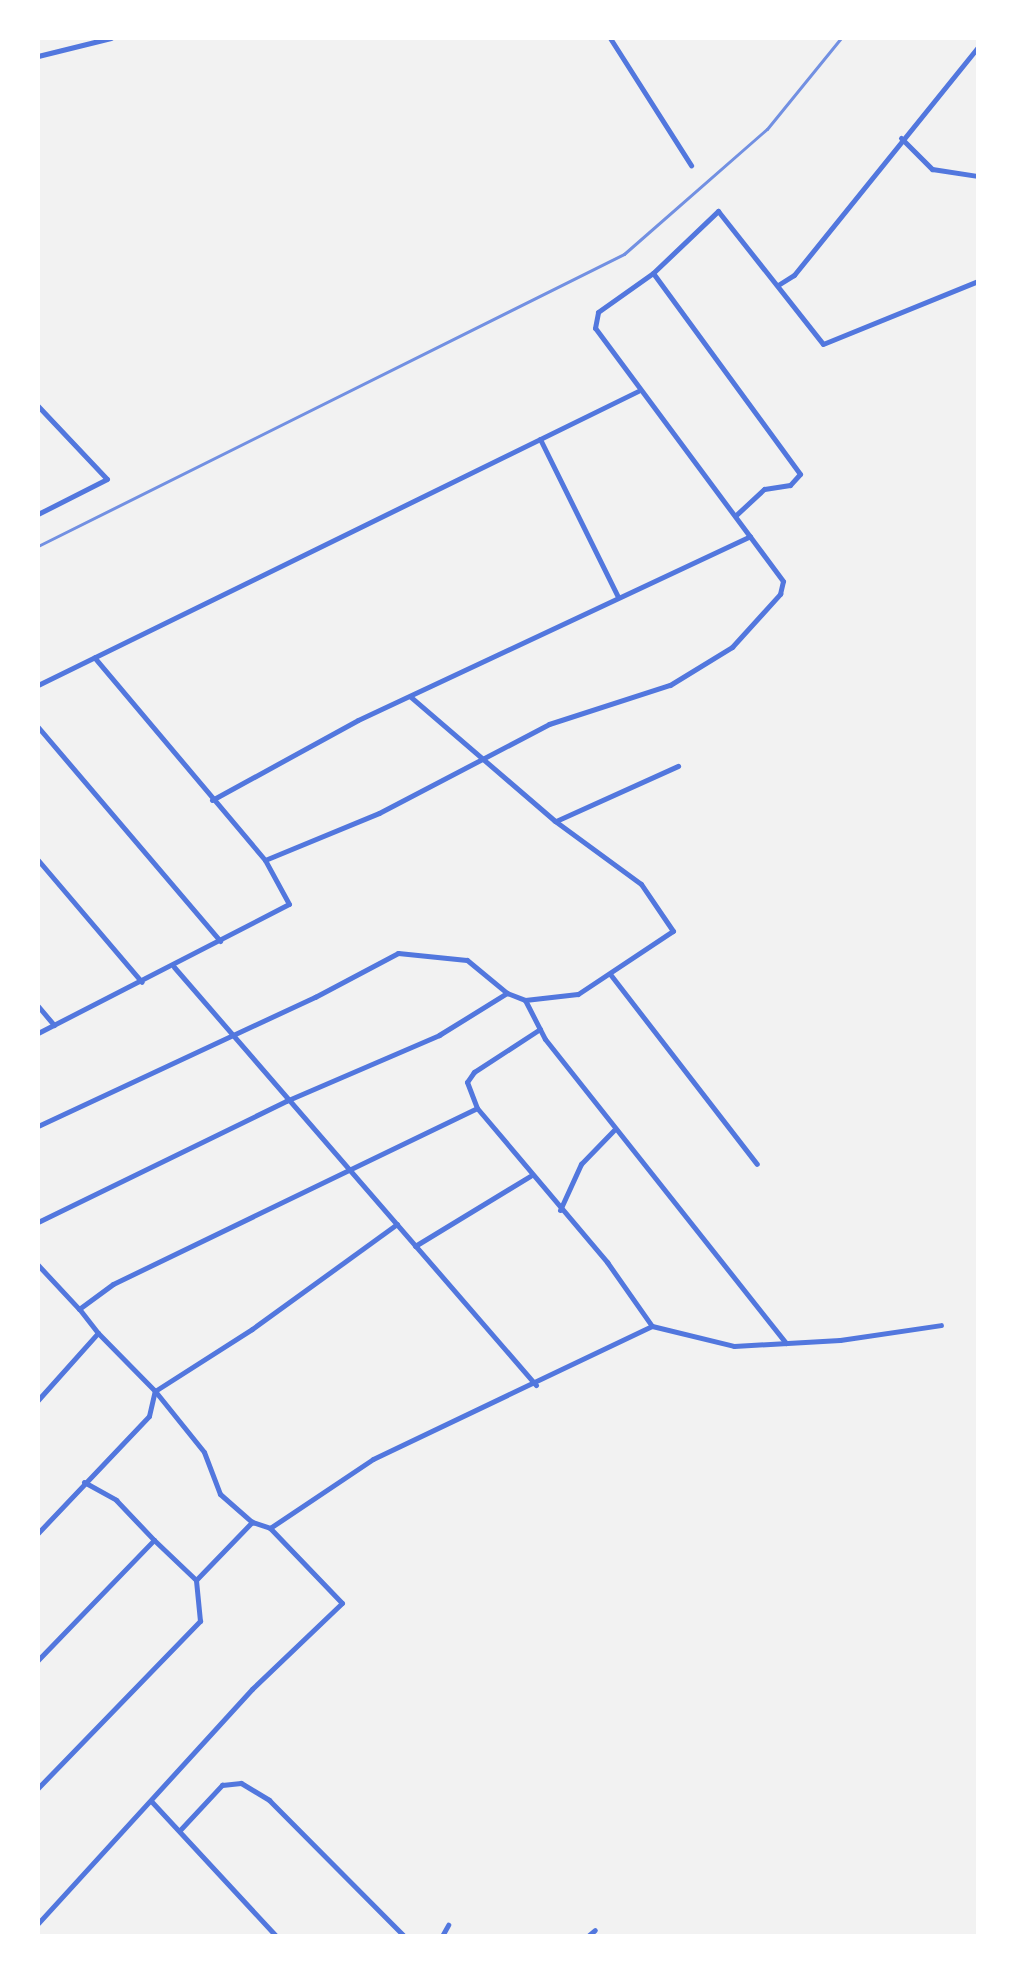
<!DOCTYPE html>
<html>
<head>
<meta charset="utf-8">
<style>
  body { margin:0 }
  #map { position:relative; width:1016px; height:1974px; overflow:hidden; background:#f2f2f2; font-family:Inter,sans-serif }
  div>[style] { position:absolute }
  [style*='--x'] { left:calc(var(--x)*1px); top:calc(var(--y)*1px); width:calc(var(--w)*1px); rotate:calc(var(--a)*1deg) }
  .minor>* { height:5px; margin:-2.5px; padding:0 2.5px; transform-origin:2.5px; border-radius:2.5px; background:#5277de }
  .rail>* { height:3px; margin:-1.5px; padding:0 1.5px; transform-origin:1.5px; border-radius:1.5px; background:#7290e2 }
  span { translate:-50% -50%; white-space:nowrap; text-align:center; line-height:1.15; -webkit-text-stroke:6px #fff; paint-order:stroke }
  .frame { position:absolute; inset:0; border:40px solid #fff; pointer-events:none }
</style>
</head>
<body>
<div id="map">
  <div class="minor">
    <div style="--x:610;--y:38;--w:151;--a:57.5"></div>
    <div style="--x:38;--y:56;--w:75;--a:-13.9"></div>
    <div style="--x:901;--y:138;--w:44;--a:45"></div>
    <div style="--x:932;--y:169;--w:47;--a:8.7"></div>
    <div style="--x:653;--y:273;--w:249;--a:53.8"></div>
    <div style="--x:800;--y:474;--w:15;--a:132"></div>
    <div style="--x:790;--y:485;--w:26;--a:171"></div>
    <div style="--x:764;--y:489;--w:38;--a:137"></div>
    <div style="--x:778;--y:285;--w:19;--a:-32"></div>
    <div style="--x:794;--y:275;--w:293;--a:-51.1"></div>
    <div style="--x:38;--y:406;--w:100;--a:46.6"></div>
    <div style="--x:107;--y:479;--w:77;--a:153.1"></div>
    <div style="--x:540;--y:439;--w:176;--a:63.7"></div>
    <div style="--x:38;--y:685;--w:668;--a:-26.1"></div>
    <div style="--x:38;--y:727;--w:281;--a:49.6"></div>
    <div style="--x:212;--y:800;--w:166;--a:-28.7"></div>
    <div style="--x:358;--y:720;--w:433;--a:-25.1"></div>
    <div style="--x:556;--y:821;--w:134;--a:-24.3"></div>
    <div style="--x:38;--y:860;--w:160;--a:49.6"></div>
    <div style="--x:265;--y:860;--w:123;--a:-22.4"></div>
    <div style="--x:379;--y:813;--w:192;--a:-27.6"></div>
    <div style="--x:549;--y:724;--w:127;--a:-17.9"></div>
    <div style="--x:670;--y:685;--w:73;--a:-31.5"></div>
    <div style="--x:732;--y:647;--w:72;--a:-47.8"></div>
    <div style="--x:780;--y:594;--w:13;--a:-77"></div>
    <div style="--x:783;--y:581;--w:315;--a:-126.6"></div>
    <div style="--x:595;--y:328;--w:16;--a:-79"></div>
    <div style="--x:598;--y:312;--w:67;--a:-35.3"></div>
    <div style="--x:653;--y:273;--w:90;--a:-43.6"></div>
    <div style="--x:718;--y:211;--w:169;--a:51.7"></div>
    <div style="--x:823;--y:344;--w:167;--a:-22.1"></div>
    <div style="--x:174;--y:967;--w:553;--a:49.11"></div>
    <div style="--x:610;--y:974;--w:240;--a:52.3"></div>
    <div style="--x:525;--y:1000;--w:44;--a:62.9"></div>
    <div style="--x:545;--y:1039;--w:388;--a:51.6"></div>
    <div style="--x:38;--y:1006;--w:25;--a:50"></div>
    <div style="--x:540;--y:1029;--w:79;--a:146.9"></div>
    <div style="--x:474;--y:1072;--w:12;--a:125"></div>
    <div style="--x:467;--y:1082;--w:28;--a:69"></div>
    <div style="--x:477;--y:1108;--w:202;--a:49.8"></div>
    <div style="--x:607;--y:1262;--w:78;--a:54.9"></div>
    <div style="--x:38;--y:1033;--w:282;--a:-27.2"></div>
    <div style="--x:289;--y:904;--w:50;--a:-118.6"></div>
    <div style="--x:265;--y:860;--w:265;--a:-130.1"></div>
    <div style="--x:38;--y:1126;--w:306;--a:-25"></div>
    <div style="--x:315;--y:997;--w:94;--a:-27.9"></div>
    <div style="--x:398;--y:953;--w:69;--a:5.8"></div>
    <div style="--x:467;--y:960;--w:52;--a:39.5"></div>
    <div style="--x:560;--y:1210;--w:51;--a:-65.5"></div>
    <div style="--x:581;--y:1164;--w:47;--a:-45.9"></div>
    <div style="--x:38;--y:1222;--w:276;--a:-26"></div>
    <div style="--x:286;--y:1101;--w:167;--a:-23.3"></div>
    <div style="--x:439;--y:1035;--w:80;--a:-31.7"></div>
    <div style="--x:507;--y:993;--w:19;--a:21"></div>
    <div style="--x:525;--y:1000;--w:53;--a:-6.5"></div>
    <div style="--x:578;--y:994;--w:114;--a:-33.6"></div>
    <div style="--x:673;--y:931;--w:57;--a:-124.2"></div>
    <div style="--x:641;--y:884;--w:107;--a:-143.8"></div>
    <div style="--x:555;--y:821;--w:190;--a:-139.3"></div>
    <div style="--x:415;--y:1246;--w:135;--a:-31.3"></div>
    <div style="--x:38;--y:1265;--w:60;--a:47"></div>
    <div style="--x:98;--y:1333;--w:81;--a:45.5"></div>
    <div style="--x:155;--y:1391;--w:78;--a:51.2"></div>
    <div style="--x:204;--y:1452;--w:45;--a:69.1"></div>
    <div style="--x:220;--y:1494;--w:43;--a:41.2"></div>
    <div style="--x:38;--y:1400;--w:90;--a:-48.2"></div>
    <div style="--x:98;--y:1333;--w:31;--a:-128"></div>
    <div style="--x:79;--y:1309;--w:42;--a:-36.3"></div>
    <div style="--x:113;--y:1284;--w:404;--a:-25.8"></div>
    <div style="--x:84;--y:1482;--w:37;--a:29"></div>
    <div style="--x:116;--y:1500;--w:55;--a:46.5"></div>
    <div style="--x:270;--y:1528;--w:124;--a:-33.8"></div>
    <div style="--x:373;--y:1459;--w:309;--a:-25.5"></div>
    <div style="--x:652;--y:1326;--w:84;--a:13.7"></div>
    <div style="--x:734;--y:1346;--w:106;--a:-3.2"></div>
    <div style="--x:840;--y:1340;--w:102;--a:-8.4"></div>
    <div style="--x:38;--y:1533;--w:161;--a:-46.5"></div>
    <div style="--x:149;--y:1416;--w:26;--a:-77"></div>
    <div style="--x:155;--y:1391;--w:115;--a:-32.6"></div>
    <div style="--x:252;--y:1329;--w:179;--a:-35.9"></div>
    <div style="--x:38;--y:1660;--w:167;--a:-46"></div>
    <div style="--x:154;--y:1540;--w:58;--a:43.6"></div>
    <div style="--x:196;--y:1580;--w:81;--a:-46"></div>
    <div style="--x:252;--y:1522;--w:19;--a:18"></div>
    <div style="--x:270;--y:1528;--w:104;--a:46.2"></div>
    <div style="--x:342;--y:1603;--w:124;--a:136.3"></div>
    <div style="--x:252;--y:1689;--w:317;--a:132.4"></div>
    <div style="--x:38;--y:1788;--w:233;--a:-45.9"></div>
    <div style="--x:200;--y:1621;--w:41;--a:-95.6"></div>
    <div style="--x:152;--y:1802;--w:183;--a:47.2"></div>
    <div style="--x:180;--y:1830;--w:62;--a:-47"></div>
    <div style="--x:222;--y:1785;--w:19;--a:-6"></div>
    <div style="--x:241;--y:1783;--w:33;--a:31"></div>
    <div style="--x:269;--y:1800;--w:192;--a:45.2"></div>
    <div style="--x:442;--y:1936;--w:13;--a:-61"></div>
    <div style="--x:588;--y:1936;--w:9;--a:-41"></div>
  </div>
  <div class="rail">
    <div style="--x:38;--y:546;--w:655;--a:-26.49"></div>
    <div style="--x:624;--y:254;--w:190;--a:-41.2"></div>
    <div style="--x:767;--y:129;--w:117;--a:-50.9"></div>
  </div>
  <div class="frame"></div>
</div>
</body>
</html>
